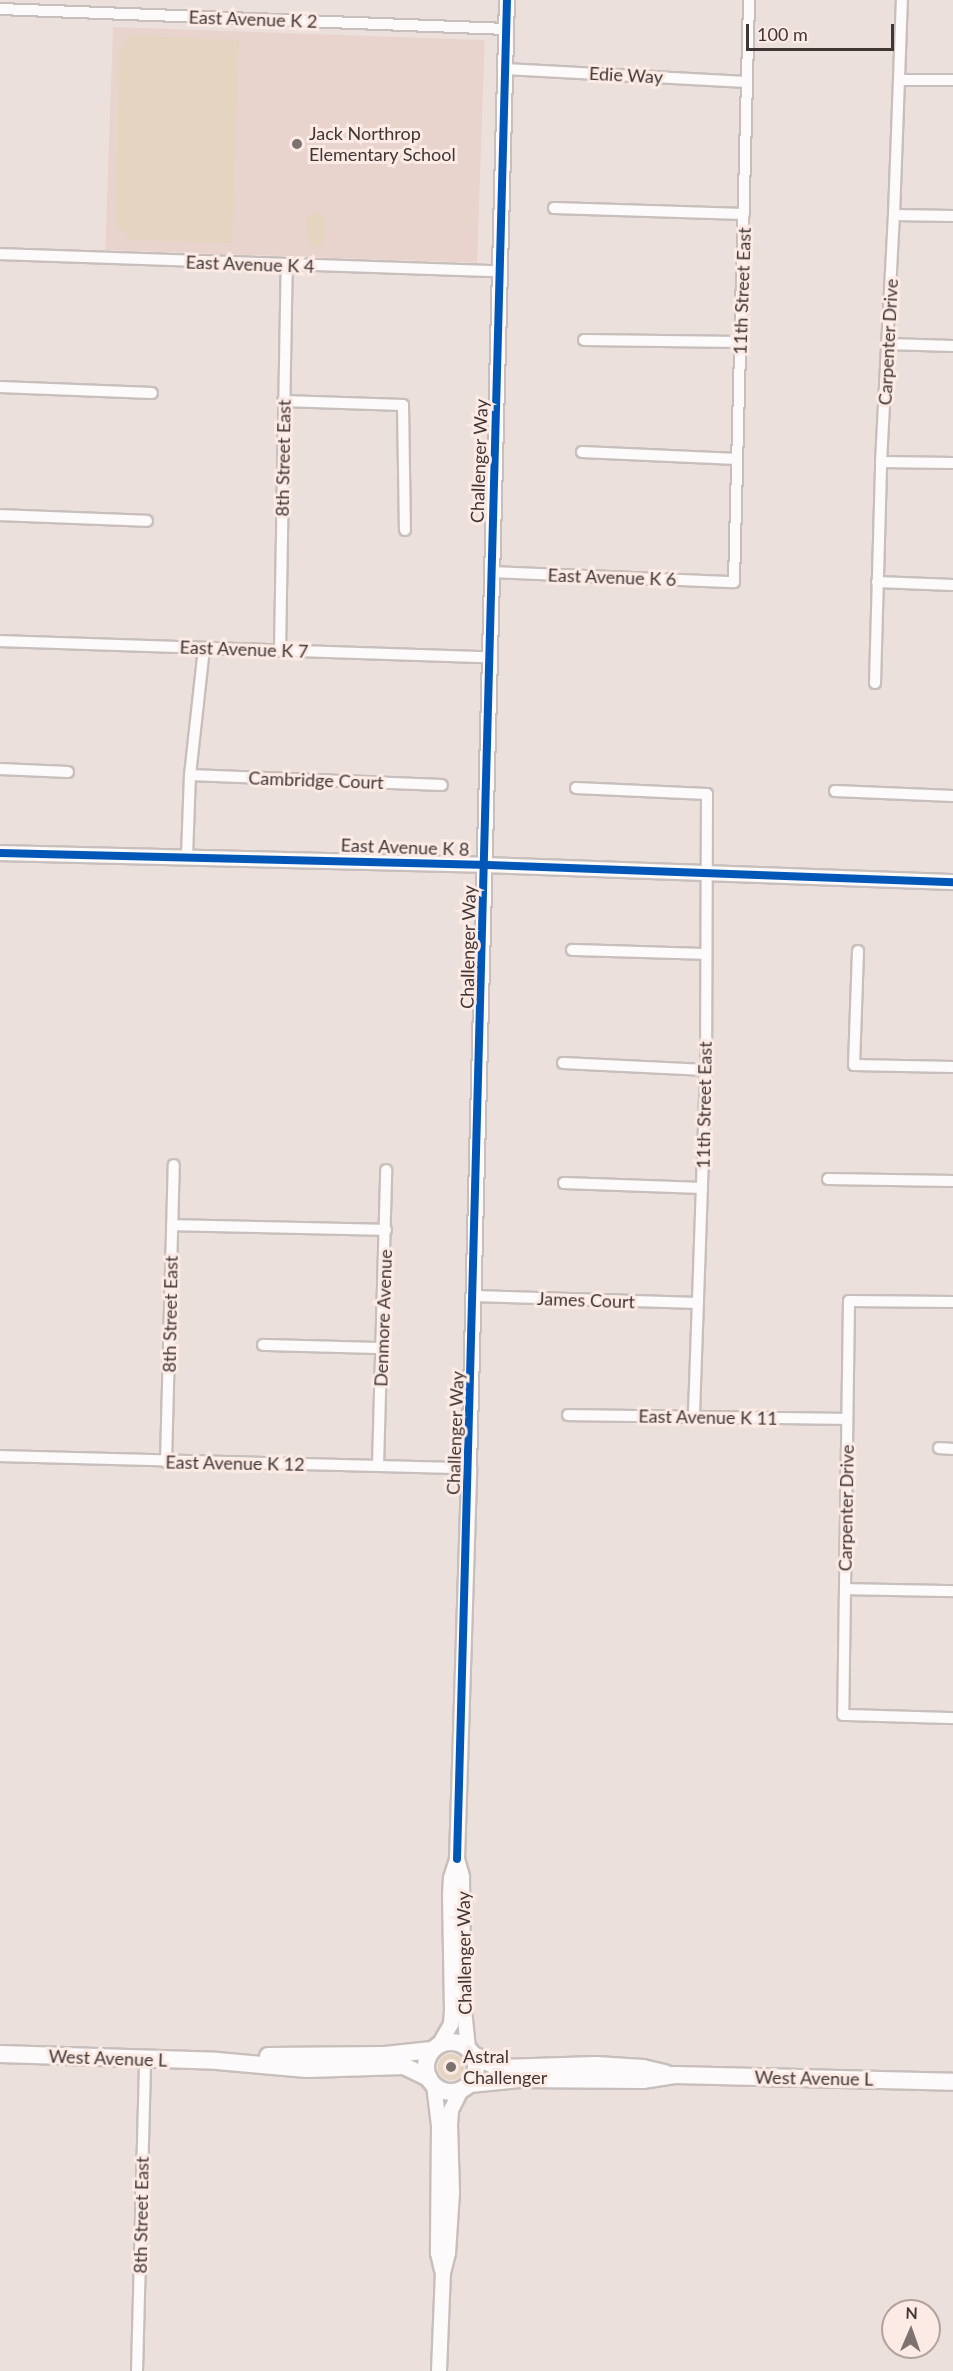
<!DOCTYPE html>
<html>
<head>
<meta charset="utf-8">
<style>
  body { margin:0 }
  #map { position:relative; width:953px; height:2371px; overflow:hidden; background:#ece0dc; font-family:Lato,sans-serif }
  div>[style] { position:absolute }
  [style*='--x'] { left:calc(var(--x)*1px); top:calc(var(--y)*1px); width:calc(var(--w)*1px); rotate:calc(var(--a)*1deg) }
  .built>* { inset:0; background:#e9d3cd; transform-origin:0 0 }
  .green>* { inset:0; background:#e4d4c0 }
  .round { border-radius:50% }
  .roads { filter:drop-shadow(2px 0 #c8bfbc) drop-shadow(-2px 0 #c8bfbc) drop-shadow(0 2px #c8bfbc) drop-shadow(0 -2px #c8bfbc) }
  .street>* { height:10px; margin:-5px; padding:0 5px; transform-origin:5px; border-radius:5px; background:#fcfafa }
  .secondary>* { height:14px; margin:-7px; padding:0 7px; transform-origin:7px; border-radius:7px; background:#fcfafa }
  .primary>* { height:16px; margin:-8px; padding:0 8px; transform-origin:8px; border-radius:8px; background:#fcfafa }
  .primary>.ring { margin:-8px; padding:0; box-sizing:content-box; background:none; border:16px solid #fcfafa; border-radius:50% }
  .cycleway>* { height:8px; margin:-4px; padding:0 4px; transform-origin:4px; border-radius:4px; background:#0057b8 }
  .dots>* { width:16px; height:16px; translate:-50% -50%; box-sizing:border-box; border:3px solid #fceae5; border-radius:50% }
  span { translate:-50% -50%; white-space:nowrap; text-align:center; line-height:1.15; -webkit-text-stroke:6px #fceae5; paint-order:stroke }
  .street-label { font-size:18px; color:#403735 }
  .poi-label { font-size:18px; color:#403735 }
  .left { translate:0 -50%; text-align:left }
  .north { position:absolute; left:881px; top:2299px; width:60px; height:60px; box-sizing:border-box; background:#fceae5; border:2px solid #b1a29f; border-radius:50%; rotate:2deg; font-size:16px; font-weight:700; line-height:24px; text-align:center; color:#403735 }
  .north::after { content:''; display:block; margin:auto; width:21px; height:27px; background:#7c726f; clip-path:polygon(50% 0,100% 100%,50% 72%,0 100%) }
  .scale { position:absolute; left:746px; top:24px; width:148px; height:27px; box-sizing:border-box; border:3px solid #403735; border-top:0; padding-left:8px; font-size:18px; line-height:21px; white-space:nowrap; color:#403735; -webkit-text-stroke:4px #fceae5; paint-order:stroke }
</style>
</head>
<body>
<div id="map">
  <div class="built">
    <div style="left:113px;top:27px;width:372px;height:223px;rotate:2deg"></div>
  </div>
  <div class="green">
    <div style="clip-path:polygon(131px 36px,239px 40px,232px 243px,132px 240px,116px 226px,119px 49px,124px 49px,124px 44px)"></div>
    <div style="clip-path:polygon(315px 212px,322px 214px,325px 221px,324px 241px,320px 246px,314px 247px,308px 244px,306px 218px)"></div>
    <div class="round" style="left:438px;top:2054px;width:26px;height:26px"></div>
  </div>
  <div class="roads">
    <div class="street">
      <div style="--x:0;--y:9;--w:506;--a:2.26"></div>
      <div style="--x:505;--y:69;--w:242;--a:3.1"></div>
      <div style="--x:899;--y:80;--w:54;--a:0"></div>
      <div style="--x:554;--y:208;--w:190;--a:1.8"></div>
      <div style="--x:894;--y:215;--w:59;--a:1"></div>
      <div style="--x:0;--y:254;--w:499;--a:2"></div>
      <div style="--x:584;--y:340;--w:156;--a:0.7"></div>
      <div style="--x:888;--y:344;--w:65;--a:1.8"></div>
      <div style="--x:0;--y:387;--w:152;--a:2.3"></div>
      <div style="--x:283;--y:401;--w:120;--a:1.9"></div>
      <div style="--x:403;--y:405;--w:125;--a:89.1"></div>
      <div style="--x:582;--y:452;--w:155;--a:2.6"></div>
      <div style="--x:881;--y:462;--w:72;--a:0.8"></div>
      <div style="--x:0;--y:515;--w:147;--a:2.3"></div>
      <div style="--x:491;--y:572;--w:243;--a:2.4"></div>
      <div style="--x:734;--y:582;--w:582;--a:-88.52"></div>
      <div style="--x:877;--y:582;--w:76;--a:2.3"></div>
      <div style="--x:0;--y:641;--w:489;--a:1.9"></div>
      <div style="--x:280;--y:650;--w:384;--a:-89"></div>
      <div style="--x:875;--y:683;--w:221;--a:-88.4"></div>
      <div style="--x:881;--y:462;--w:247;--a:-87"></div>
      <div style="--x:894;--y:215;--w:215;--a:-87.9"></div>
      <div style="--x:0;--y:769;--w:68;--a:2.5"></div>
      <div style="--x:190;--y:775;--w:252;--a:2.3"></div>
      <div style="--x:576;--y:788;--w:131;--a:2.6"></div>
      <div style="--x:707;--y:794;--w:276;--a:90.2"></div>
      <div style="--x:706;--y:1070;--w:347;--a:92"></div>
      <div style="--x:835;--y:791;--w:118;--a:2.4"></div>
      <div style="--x:187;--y:856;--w:81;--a:-87.9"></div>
      <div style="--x:190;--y:775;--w:128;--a:-83.7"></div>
      <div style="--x:572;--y:950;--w:134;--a:1.7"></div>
      <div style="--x:858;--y:951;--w:114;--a:92"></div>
      <div style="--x:854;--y:1065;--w:99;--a:1.2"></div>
      <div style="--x:563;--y:1063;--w:143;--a:2.8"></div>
      <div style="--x:828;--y:1179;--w:125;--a:0.9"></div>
      <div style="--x:564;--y:1183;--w:138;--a:2.1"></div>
      <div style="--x:172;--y:1225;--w:214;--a:1.3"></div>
      <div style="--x:474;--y:1296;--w:224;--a:1.8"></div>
      <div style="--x:953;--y:1302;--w:104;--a:-179.4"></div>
      <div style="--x:849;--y:1301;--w:414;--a:90.8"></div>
      <div style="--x:843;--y:1715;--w:110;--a:1.6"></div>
      <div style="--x:263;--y:1345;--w:118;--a:1.5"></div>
      <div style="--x:568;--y:1415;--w:279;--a:0.8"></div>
      <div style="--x:939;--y:1448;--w:14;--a:4"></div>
      <div style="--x:0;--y:1456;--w:469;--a:1.5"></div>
      <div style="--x:166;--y:1462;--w:297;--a:-88.5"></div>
      <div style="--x:378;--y:1465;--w:295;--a:-88.4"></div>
      <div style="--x:845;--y:1589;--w:108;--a:1.1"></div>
      <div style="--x:137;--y:2371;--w:312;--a:-88.5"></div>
    </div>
    <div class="secondary">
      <div style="--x:0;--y:853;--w:485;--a:1.4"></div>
      <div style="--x:485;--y:865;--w:468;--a:2.1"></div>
      <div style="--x:457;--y:1859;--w:19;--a:74"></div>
      <div style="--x:462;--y:1877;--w:123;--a:89.5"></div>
      <div style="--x:463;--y:2000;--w:48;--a:84.1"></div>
      <div style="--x:439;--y:2045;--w:24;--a:-60"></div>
      <div style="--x:451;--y:2024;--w:15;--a:-86"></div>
      <div style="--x:452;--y:2009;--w:113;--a:-91"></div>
      <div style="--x:450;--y:1896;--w:18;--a:-87"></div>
      <div style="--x:451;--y:1878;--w:20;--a:-72"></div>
      <div style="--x:457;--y:1859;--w:391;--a:-88.2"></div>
      <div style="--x:469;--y:1468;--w:1468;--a:-88.52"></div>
      <div style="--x:434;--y:2085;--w:41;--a:83"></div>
      <div style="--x:439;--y:2126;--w:127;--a:90.5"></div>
      <div style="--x:438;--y:2253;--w:18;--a:77"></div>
      <div style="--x:439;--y:2371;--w:98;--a:-87.7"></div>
      <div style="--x:443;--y:2273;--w:21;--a:-76"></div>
      <div style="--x:448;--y:2253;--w:61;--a:-86.2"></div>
      <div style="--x:452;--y:2192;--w:67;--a:-91.7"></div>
      <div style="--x:450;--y:2125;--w:15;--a:-86"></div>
      <div style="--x:451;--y:2110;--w:22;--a:-63"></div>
    </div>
    <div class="primary">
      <div class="ring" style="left:426px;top:2042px;width:34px;height:34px"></div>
      <div style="--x:0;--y:2054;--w:217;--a:1.8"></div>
      <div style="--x:217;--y:2061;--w:90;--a:5.1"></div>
      <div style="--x:307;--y:2069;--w:97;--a:-1.8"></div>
      <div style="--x:404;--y:2066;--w:28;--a:26"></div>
      <div style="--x:474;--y:2055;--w:27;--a:28"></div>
      <div style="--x:498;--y:2068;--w:98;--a:-1.8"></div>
      <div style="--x:596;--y:2065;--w:47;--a:3.7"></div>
      <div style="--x:643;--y:2068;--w:23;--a:13"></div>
      <div style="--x:268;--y:2056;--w:117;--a:-0.5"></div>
      <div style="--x:385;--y:2055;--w:47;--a:-6.1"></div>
      <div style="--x:470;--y:2084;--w:49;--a:-5.8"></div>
      <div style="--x:519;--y:2079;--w:124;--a:0.5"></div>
      <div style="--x:643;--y:2080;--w:32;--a:-9"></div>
      <div style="--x:675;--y:2075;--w:278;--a:1.4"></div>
    </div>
  </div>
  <div class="cycleway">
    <div style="--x:0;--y:853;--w:485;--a:1.4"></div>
    <div style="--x:485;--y:865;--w:468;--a:2.1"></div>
    <div style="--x:457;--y:1859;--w:1860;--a:-88.46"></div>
  </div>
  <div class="dots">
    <div style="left:297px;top:144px;background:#7c726f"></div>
    <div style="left:451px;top:2067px;background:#7c726f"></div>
  </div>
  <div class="street-label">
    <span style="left:253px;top:19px;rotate:2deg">East Avenue K 2</span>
    <span style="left:626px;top:75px;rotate:3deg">Edie Way</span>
    <span style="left:250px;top:264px;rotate:2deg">East Avenue K 4</span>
    <span style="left:742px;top:291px;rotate:-88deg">11th Street East</span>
    <span style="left:888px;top:342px;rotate:-87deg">Carpenter Drive</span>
    <span style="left:283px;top:458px;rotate:-89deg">8th Street East</span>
    <span style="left:479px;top:461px;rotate:-88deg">Challenger Way</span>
    <span style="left:612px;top:577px;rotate:2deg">East Avenue K 6</span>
    <span style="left:244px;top:649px;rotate:2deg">East Avenue K 7</span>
    <span style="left:316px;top:780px;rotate:2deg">Cambridge Court</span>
    <span style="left:405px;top:847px;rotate:2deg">East Avenue K 8</span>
    <span style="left:468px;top:947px;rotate:-89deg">Challenger Way</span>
    <span style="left:704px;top:1105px;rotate:-89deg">11th Street East</span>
    <span style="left:586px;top:1300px;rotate:2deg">James Court</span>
    <span style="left:170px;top:1314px;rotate:-89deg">8th Street East</span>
    <span style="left:383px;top:1318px;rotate:-88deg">Denmore Avenue</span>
    <span style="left:708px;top:1417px;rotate:1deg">East Avenue K 11</span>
    <span style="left:455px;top:1433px;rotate:-88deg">Challenger Way</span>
    <span style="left:235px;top:1463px;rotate:1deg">East Avenue K 12</span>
    <span style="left:846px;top:1508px;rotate:-89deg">Carpenter Drive</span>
    <span style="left:464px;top:1953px;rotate:-91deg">Challenger Way</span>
    <span style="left:108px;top:2058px;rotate:2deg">West Avenue L</span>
    <span style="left:814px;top:2078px;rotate:1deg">West Avenue L</span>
    <span style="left:141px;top:2215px;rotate:-89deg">8th Street East</span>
  </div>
  <div class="poi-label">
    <span class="left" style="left:309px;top:144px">Jack Northrop<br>Elementary School</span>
    <span class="left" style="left:463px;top:2067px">Astral<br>Challenger</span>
  </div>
  <div class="north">N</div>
  <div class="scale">100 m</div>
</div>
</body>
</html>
